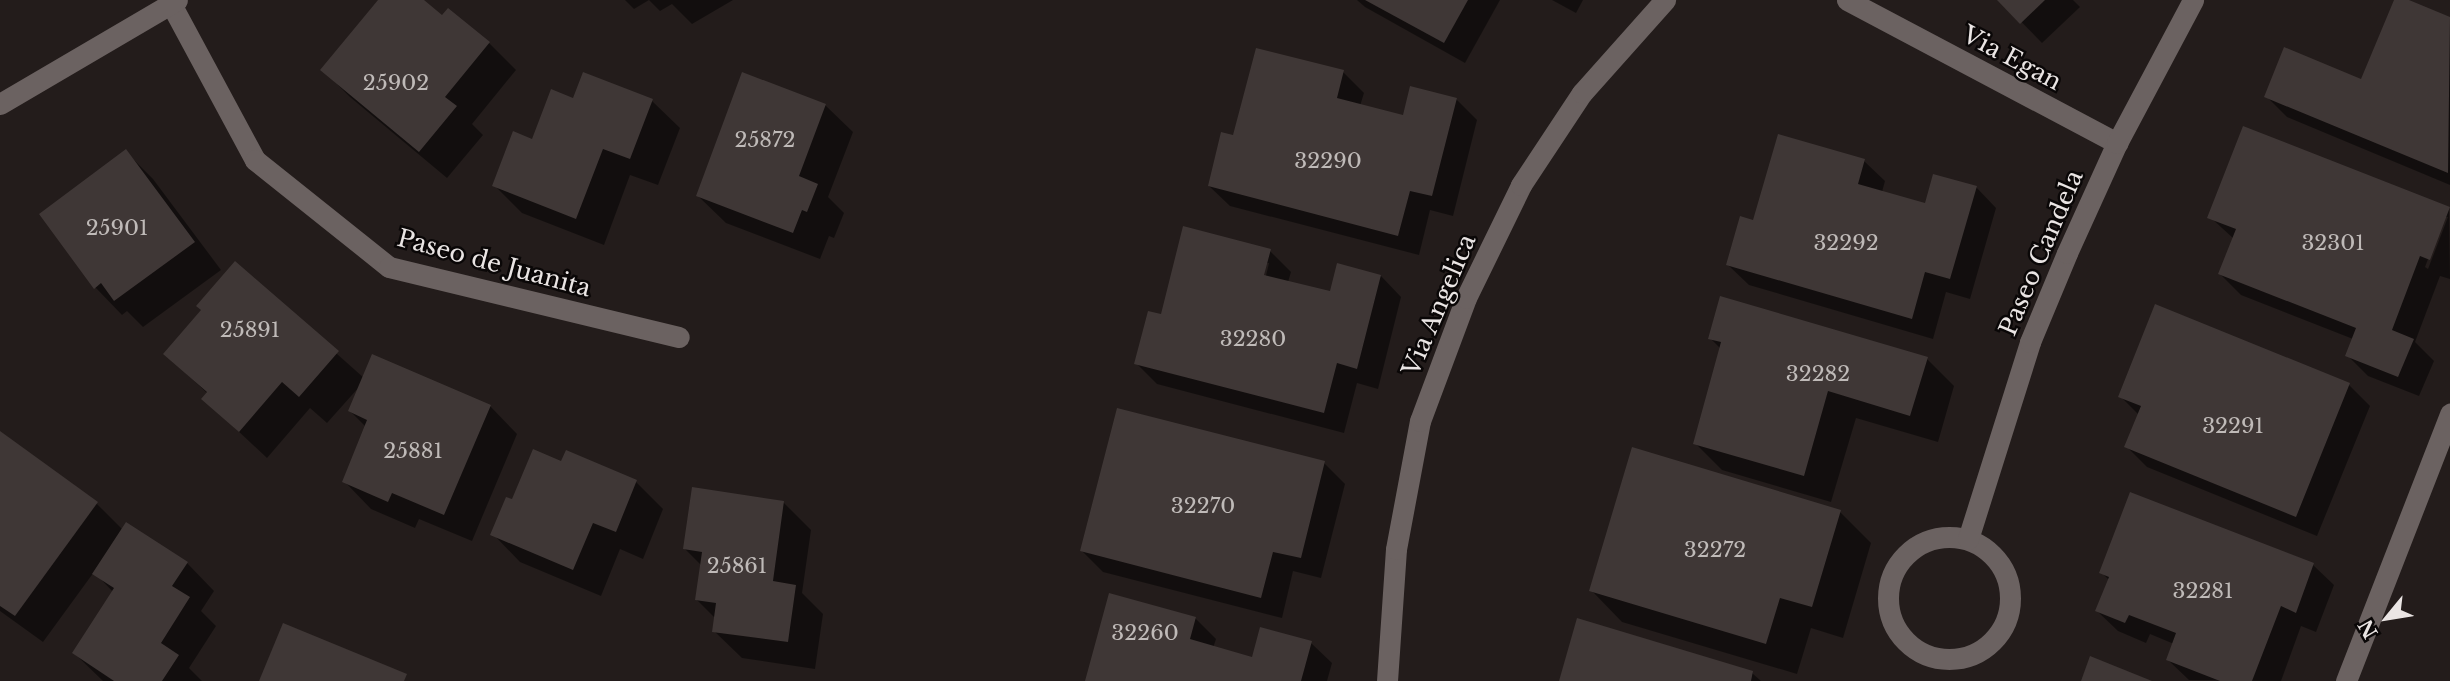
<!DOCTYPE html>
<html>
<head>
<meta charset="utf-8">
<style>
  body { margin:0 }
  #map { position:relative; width:2450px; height:681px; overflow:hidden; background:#231c1b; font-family:"Libre Baskerville",serif }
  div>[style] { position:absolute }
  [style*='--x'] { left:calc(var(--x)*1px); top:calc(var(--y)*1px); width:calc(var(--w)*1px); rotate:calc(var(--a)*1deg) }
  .shadow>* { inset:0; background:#0007 }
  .building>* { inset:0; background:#3f3736 }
  .lane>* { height:21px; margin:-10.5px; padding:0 10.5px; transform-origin:10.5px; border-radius:10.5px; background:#6b6261 }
  .street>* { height:21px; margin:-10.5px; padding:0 10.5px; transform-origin:10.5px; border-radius:10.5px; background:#6b6261 }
  .street>.ring { margin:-10.5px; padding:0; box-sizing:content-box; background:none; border:21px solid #6b6261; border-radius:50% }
  span { translate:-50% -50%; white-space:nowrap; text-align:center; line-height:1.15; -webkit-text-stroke:5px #0a0707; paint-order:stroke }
  .number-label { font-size:21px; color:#bfbab8 }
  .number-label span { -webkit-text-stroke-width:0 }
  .street-label { font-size:24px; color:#eae5e4 }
  .north { position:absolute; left:2352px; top:583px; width:70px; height:70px; -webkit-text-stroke:5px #0a0707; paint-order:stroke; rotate:240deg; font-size:19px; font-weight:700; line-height:28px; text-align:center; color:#eae5e4 }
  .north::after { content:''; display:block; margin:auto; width:24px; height:32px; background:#eae5e4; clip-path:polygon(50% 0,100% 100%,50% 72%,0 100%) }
</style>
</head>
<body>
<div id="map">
  <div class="shadow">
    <div style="clip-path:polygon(380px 0,422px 0,443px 17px,489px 43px,516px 70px,472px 124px,483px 135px,447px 178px,350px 97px,323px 70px)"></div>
    <div style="clip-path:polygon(625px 0,649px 0,634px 9px)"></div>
    <div style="clip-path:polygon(649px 0,733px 0,692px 24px,672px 4px,660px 11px)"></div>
    <div style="clip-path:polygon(1357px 0,1500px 0,1465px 63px,1365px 7px)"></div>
    <div style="clip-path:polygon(1552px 0,1583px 0,1576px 13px)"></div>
    <div style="clip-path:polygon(2000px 0,2073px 0,2080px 7px,2042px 43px)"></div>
    <div style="clip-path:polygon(2395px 0,2405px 0,2450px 19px,2450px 185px,2287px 117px,2266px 96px,2362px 81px)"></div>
    <div style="clip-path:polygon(1343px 72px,1364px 93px,1360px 106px,1404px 117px,1456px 99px,1477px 120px,1453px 216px,1430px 210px,1419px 255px,1230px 206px,1209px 186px,1234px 137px)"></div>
    <div style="clip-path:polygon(574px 101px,652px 101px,680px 128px,658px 185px,630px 175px,604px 245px,522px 213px,494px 185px)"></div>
    <div style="clip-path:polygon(825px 105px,853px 132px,828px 197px,844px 213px,834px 238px,829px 236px,820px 259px,726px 223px,698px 196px)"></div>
    <div style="clip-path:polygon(126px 152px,153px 179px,221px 270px,143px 327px,127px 311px,122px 315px,95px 287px)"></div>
    <div style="clip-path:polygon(1864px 161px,1885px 181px,1882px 192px,1926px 205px,1976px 187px,1996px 208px,1970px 299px,1946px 292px,1933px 339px,1749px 285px,1728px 265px,1755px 222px)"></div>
    <div style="clip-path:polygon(evenodd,2449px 209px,2450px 279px,2440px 276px,2415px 342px,2434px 361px,2419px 396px,2368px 376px,2347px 355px,2353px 339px,2241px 295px,2220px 274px,2234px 239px,2210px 217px,2449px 209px,2444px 217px,2448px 217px,2428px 269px,2425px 267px,2444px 217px)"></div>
    <div style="clip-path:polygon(evenodd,1270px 251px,1291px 272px,1288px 282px,1331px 293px,1381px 276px,1401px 297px,1378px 389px,1357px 383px,1344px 433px,1157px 384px,1136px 363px,1162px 317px,1270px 251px,1265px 263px,1269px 263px,1264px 284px,1260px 283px,1265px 263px)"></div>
    <div style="clip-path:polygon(236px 264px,364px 378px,490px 406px,517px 434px,472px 541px,419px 519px,415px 528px,371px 509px,344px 481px,366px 427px,350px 411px,360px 386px,327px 423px,310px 408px,267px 458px,204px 399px,208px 394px,166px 354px,203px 311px)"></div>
    <div style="clip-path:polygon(1710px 338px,1927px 359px,1954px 386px,1938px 442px,1856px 418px,1831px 502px,1722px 470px,1695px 443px,1721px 349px)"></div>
    <div style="clip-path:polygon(2349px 385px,2370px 406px,2317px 536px,2147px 467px,2126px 446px,2139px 415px,2120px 396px)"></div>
    <div style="clip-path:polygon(0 434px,96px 503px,123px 530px,187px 563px,214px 591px,201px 611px,216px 626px,189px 668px,202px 681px,103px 681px,74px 653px,114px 593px,94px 572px,43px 642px,0 611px)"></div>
    <div style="clip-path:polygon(562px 463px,636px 482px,663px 509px,643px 559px,620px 549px,601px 596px,520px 562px,493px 534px,513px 501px)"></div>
    <div style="clip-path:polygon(1324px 463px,1345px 484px,1321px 578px,1293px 571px,1282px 618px,1103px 572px,1082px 551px)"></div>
    <div style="clip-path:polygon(784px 503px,811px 530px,802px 593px,823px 614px,815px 669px,742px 658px,714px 631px,716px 619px,697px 600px,702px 566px,685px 549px)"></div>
    <div style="clip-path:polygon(1840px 512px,1871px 543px,1843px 638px,1811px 628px,1797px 674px,1622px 622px,1591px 590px)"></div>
    <div style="clip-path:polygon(2313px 565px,2334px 585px,2316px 632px,2301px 626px,2281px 681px,2189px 680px,2168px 660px,2174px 644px,2150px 634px,2146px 643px,2118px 631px,2097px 611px,2109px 580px,2101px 572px)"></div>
    <div style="clip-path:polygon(1195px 618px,1216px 639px,1213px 648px,1253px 659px,1311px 643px,1332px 663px,1327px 681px,1087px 681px)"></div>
    <div style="clip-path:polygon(1752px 673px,1761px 681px,1561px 681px)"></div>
  </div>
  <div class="building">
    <div style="clip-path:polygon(378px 0,424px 0,442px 15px,448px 8px,490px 42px,445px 97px,457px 106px,419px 152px,320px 70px)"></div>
    <div style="clip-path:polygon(1365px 0,1468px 0,1444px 43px)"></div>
    <div style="clip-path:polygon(1997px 0,2045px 0,2020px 24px)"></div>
    <div style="clip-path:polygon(2394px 0,2409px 0,2450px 17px,2448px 173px,2264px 97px,2284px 47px,2361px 79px)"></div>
    <div style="clip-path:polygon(1256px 48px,1344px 70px,1337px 98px,1403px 115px,1410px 86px,1457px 98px,1432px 196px,1410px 191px,1398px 236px,1208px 186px,1221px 132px,1233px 135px)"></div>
    <div style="clip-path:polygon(583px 72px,653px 99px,630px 159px,603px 149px,576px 219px,492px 186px,513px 131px,532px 139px,551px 89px,573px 98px)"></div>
    <div style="clip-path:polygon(742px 72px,826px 104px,799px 176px,818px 184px,807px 212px,802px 210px,793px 233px,696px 196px)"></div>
    <div style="clip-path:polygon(2243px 126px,2450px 207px,2430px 260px,2420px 256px,2392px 330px,2414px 339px,2398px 377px,2345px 356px,2356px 328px,2218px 274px,2236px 229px,2207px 218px)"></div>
    <div style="clip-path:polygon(1778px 134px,1865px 159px,1858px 184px,1925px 203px,1933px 174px,1977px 186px,1950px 279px,1925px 272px,1912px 319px,1726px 265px,1740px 216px,1753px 220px)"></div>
    <div style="clip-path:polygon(126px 149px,195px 242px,114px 301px,101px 283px,94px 289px,39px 214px)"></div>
    <div style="clip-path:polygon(1183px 226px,1271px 249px,1264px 275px,1330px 291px,1337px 263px,1381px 275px,1357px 369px,1337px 363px,1324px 413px,1134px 364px,1148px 311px,1161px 314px)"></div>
    <div style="clip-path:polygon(235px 261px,339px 351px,299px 397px,282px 382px,239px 432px,201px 399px,207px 392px,163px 354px,201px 310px,196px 306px)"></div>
    <div style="clip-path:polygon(1720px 296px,1928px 357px,1910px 416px,1828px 391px,1804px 476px,1693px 444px,1721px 342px,1708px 339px)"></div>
    <div style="clip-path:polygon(2155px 304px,2350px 383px,2296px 517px,2124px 447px,2141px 406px,2118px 397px)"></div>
    <div style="clip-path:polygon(372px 354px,491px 405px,444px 515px,392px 493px,388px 502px,342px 482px,367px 420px,348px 411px)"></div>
    <div style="clip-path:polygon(1117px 408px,1325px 461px,1301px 558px,1273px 552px,1261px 598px,1080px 551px)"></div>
    <div style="clip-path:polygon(0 431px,98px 502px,15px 616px,0 606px)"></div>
    <div style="clip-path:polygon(1632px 447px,1841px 510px,1812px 607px,1780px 598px,1766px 644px,1589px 591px)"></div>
    <div style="clip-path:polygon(533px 449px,561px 461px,566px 450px,637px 480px,616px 532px,593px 523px,573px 570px,490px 535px,506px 497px,512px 499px)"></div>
    <div style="clip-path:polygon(692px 487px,784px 501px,773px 581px,796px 585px,788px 642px,712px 632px,716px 603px,695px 600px,702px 552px,683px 549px)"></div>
    <div style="clip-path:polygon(2130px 492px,2314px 563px,2296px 613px,2281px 606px,2252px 681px,2220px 681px,2166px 660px,2176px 633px,2129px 615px,2125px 623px,2095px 611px,2109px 577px,2099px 573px)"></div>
    <div style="clip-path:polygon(126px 522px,188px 562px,172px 586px,190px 597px,161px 643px,179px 655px,162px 681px,114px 681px,72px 653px,114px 588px,92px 574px)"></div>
    <div style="clip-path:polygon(1109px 593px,1196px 617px,1190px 639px,1252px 657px,1260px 627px,1312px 641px,1301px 681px,1085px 681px)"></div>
    <div style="clip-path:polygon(1577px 618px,1753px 671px,1751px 681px,1559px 681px)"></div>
    <div style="clip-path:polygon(283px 623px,407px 674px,404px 681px,259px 681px)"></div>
    <div style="clip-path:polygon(2090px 656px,2152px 681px,2081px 681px)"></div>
  </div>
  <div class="lane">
    <div style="--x:2346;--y:681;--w:287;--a:-68.7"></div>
  </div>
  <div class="street">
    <div style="--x:1847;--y:0;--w:306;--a:27.9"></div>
    <div style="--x:171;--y:4;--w:177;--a:61.7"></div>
    <div style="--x:255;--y:160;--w:171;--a:38.6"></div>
    <div style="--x:389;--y:267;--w:298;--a:13.6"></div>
    <div style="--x:0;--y:104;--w:205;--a:-30.4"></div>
    <div class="ring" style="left:1888px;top:537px;width:101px;height:101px"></div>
    <div style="--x:1968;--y:539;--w:207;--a:-72.5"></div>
    <div style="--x:2030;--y:342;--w:96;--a:-67.4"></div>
    <div style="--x:2067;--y:253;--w:121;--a:-65.6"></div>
    <div style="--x:2117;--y:143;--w:162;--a:-62"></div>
    <div style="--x:1387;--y:681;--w:132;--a:-86.1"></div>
    <div style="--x:1396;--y:549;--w:130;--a:-79.4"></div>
    <div style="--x:1420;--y:421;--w:131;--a:-69.5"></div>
    <div style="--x:1466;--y:298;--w:126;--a:-64"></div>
    <div style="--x:1521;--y:185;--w:110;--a:-56.5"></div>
    <div style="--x:1582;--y:93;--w:125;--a:-48.3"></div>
  </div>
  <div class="number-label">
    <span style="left:396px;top:83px">25902</span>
    <span style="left:765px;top:140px">25872</span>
    <span style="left:1328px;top:161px">32290</span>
    <span style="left:117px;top:228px">25901</span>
    <span style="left:1846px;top:243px">32292</span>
    <span style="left:2333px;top:243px">32301</span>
    <span style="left:250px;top:330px">25891</span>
    <span style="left:1253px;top:339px">32280</span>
    <span style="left:1818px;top:374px">32282</span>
    <span style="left:2233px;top:426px">32291</span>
    <span style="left:413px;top:451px">25881</span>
    <span style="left:1203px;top:506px">32270</span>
    <span style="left:1715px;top:550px">32272</span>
    <span style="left:737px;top:566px">25861</span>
    <span style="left:2203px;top:591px">32281</span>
    <span style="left:1145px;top:633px">32260</span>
  </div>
  <div class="street-label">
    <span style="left:2012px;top:58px;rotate:28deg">Via Egan</span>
    <span style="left:2041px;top:253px;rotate:-67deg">Paseo Candela</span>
    <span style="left:494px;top:263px;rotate:15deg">Paseo de Juanita</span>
    <span style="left:1439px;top:305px;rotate:-67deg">Via Angelica</span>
  </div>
  <div class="north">N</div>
</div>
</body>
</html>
